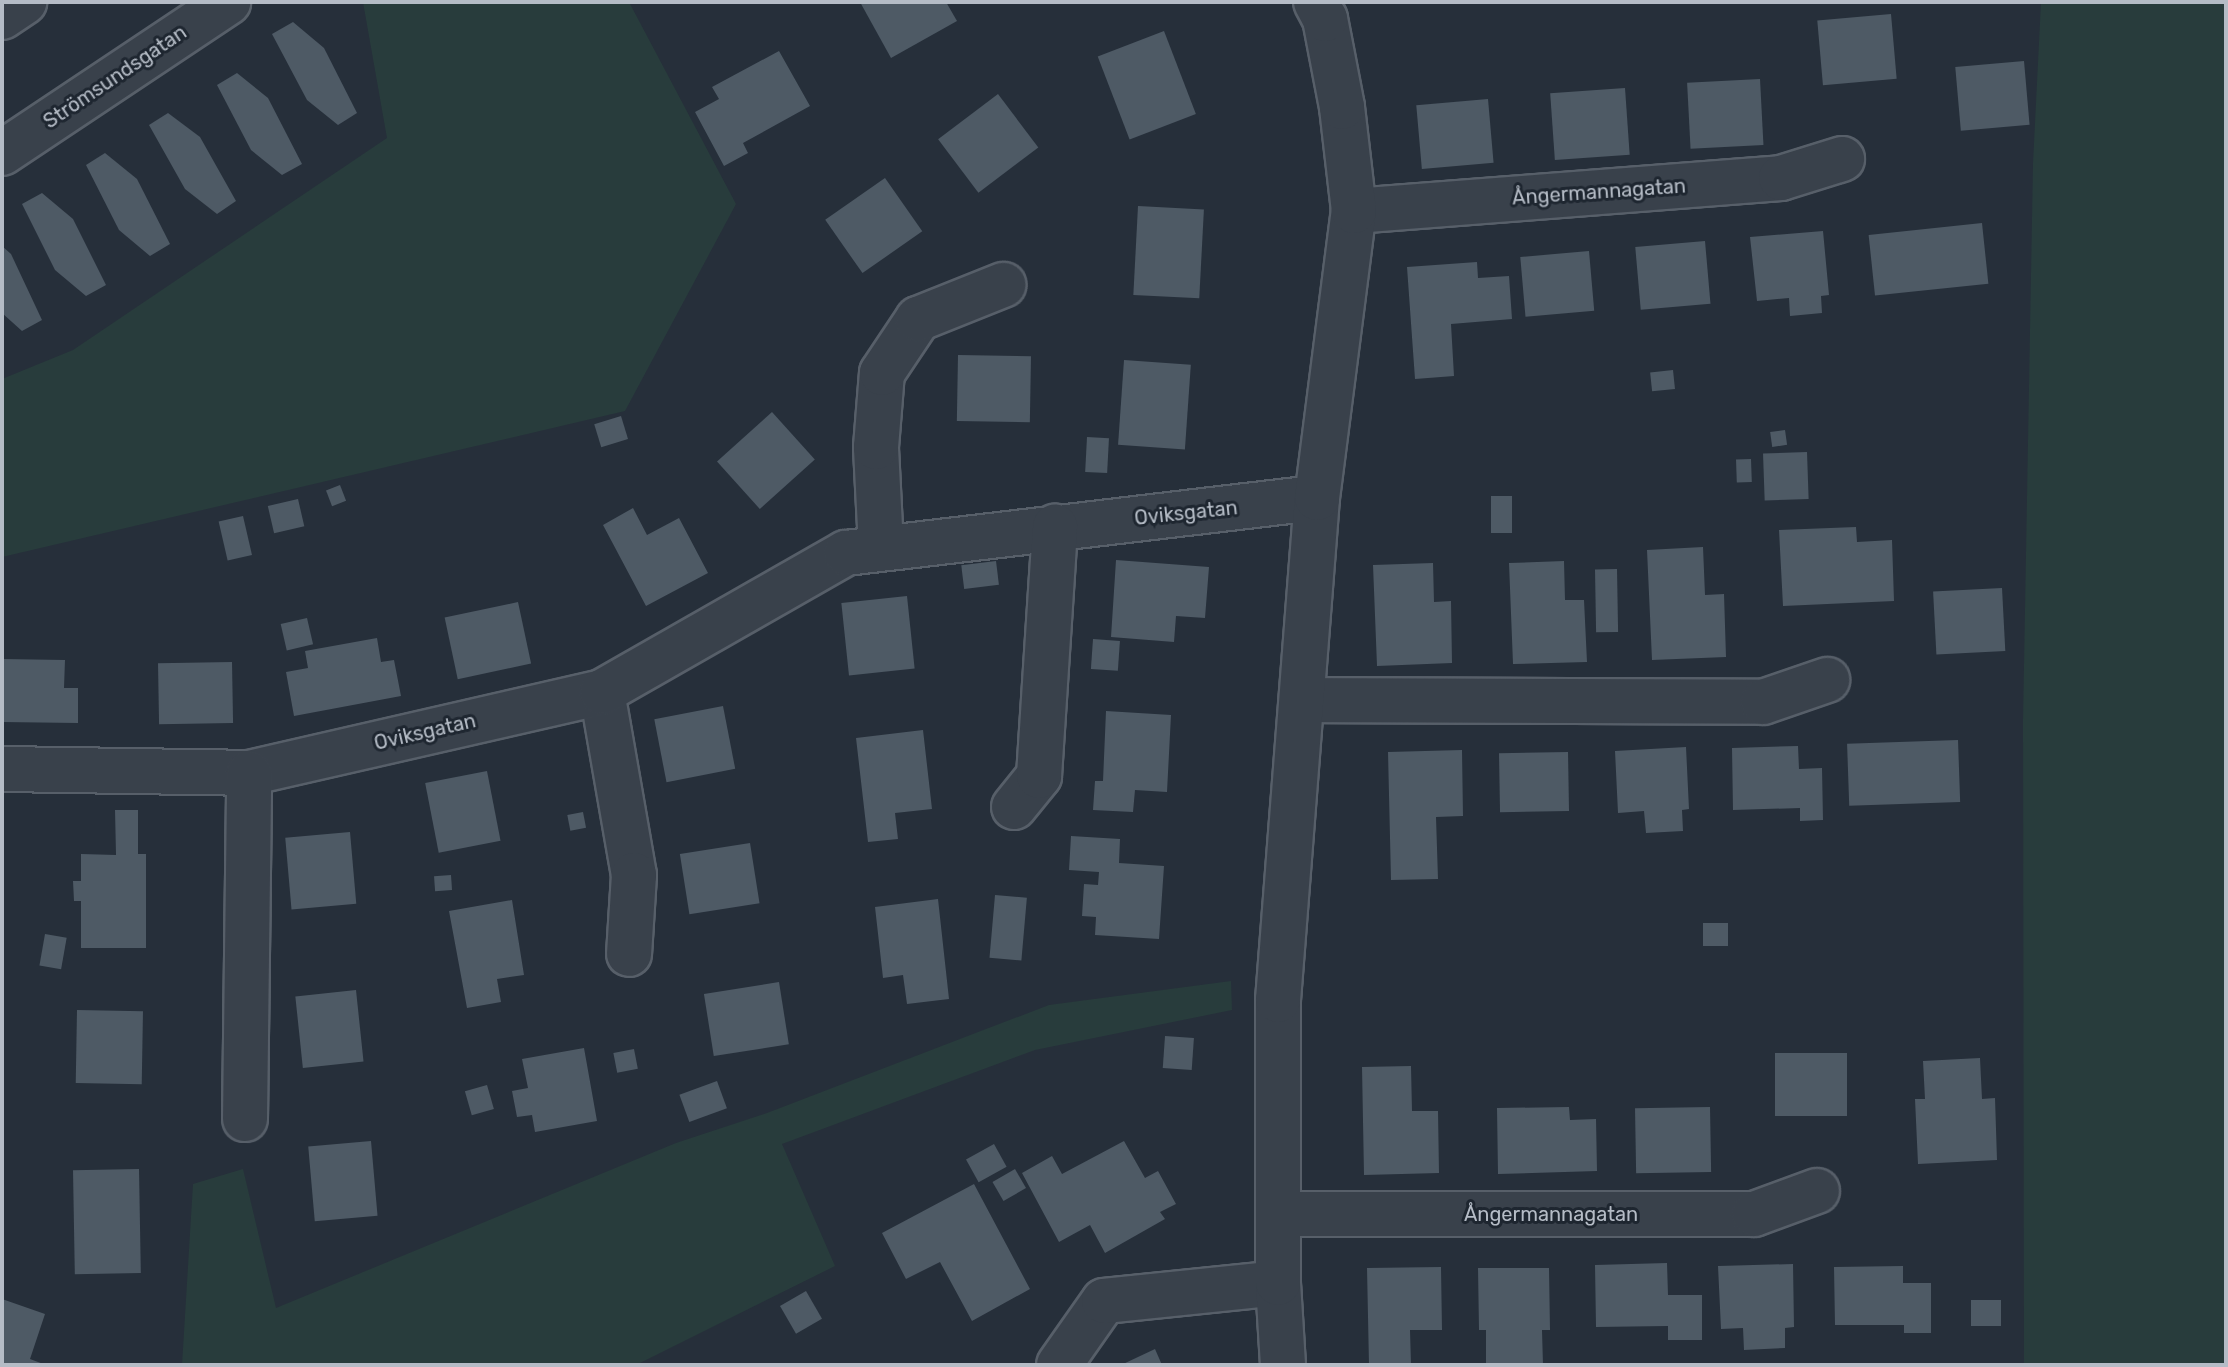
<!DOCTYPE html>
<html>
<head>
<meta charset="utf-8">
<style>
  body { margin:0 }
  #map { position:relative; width:2228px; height:1367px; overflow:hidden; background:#262f3a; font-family:Rubik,sans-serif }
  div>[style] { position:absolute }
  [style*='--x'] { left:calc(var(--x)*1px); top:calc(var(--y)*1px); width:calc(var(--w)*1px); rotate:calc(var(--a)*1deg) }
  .green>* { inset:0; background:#283c3c }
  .building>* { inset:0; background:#4e5a65; transform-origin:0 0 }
  .roads { filter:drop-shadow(2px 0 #575f69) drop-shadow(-2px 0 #575f69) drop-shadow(0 2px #575f69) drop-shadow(0 -2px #575f69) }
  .minor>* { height:44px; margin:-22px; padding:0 22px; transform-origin:22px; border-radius:22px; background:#39414b }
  span { translate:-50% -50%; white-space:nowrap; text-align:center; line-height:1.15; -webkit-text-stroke:6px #1e2630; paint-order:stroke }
  .street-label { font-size:20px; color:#b5bcc6 }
  .frame { position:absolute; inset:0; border:4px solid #b5bcc6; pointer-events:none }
</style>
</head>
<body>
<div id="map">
  <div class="green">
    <div style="clip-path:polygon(363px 2px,629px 2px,736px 204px,625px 411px,2px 557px,2px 379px,73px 350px,387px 138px)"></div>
    <div style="clip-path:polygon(2041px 2px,2226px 2px,2226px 1365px,2024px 1365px,2023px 721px,2033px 163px)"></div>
    <div style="clip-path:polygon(1231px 981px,1232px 1010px,1035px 1050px,782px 1144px,835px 1266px,636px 1365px,182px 1365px,193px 1184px,243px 1169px,276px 1308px,676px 1143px,767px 1113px,1049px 1005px)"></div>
  </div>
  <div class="building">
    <div style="clip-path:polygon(860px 2px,946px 2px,957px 21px,891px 58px)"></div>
    <div style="left:1891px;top:14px;width:65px;height:74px;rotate:85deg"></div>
    <div style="clip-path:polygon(293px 22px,324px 48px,357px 113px,338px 125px,307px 100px,272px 34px)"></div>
    <div style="left:1164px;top:31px;width:89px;height:71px;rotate:69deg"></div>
    <div style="clip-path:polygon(779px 51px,810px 106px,743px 143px,748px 153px,724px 166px,695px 112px,719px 99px,712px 87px)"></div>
    <div style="left:2024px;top:61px;width:64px;height:69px;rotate:85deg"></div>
    <div style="clip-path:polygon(237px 73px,268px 98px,302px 164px,282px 175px,251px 150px,217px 85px)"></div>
    <div style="left:1760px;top:79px;width:66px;height:73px;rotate:87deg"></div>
    <div style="left:1625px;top:88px;width:67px;height:75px;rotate:86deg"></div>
    <div style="left:998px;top:94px;width:67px;height:75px;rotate:53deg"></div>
    <div style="left:1488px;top:99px;width:64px;height:72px;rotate:85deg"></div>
    <div style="clip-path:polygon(168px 113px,200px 137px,236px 201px,217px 214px,185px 189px,149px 125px)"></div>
    <div style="clip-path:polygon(105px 153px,137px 179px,170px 244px,150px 256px,119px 230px,86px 165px)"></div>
    <div style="left:885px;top:178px;width:65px;height:73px;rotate:55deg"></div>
    <div style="clip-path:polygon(42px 193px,73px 219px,106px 285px,86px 296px,55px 270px,22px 204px)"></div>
    <div style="left:1138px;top:206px;width:66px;height:89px;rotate:3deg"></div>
    <div style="left:1982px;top:223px;width:61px;height:114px;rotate:84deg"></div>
    <div style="clip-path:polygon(1823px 231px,1829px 295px,1821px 296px,1822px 313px,1790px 316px,1789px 298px,1757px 301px,1750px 237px)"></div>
    <div style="left:1705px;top:241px;width:63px;height:70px;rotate:85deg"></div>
    <div style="clip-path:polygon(2px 246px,11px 254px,42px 320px,22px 331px,2px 313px)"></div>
    <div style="left:1589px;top:251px;width:60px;height:69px;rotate:85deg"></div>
    <div style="clip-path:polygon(1477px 262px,1478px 278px,1509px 276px,1512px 319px,1451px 324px,1454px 376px,1415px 379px,1407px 267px)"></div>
    <div style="left:958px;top:355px;width:73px;height:66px;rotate:1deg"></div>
    <div style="left:1124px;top:360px;width:67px;height:85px;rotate:4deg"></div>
    <div style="left:1673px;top:370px;width:19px;height:23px;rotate:84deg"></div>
    <div style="left:772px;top:412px;width:64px;height:74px;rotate:48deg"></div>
    <div style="left:621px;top:416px;width:24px;height:28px;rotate:73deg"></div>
    <div style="left:1785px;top:430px;width:15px;height:15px;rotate:82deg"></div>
    <div style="left:1087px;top:437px;width:22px;height:35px;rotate:3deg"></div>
    <div style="left:1807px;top:452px;width:47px;height:44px;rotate:88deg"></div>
    <div style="left:1751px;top:459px;width:23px;height:15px;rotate:88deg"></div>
    <div style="left:340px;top:485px;width:17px;height:15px;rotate:69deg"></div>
    <div style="left:1512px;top:496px;width:37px;height:21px;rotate:90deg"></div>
    <div style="left:298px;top:499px;width:28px;height:31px;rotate:77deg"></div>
    <div style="clip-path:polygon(633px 508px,647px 535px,679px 518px,708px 573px,646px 606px,603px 525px)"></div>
    <div style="left:243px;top:516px;width:40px;height:25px;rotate:77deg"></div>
    <div style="clip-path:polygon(1856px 527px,1857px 542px,1892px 540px,1894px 601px,1783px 606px,1779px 530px)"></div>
    <div style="clip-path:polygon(1703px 547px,1705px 595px,1724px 594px,1726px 657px,1652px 660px,1647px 550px)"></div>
    <div style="clip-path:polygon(1116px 560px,1209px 567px,1205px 618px,1176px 616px,1174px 642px,1111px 637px)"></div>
    <div style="left:996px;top:561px;width:24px;height:35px;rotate:83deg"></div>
    <div style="clip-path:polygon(1564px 561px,1565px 600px,1584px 600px,1587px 662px,1513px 664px,1509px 563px)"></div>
    <div style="clip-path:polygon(1433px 563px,1434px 602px,1451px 601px,1452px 663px,1377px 666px,1373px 565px)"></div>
    <div style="left:1617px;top:569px;width:63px;height:22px;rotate:89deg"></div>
    <div style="left:2002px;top:588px;width:63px;height:69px;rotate:87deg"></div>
    <div style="left:907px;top:596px;width:73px;height:66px;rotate:84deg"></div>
    <div style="left:518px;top:602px;width:63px;height:75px;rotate:78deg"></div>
    <div style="left:307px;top:618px;width:27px;height:27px;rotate:77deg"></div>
    <div style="clip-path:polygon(377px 638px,381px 662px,394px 660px,401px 696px,294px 716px,286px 672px,308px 668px,305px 651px)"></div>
    <div style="left:1093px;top:639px;width:27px;height:30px;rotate:4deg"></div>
    <div style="clip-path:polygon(2px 659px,65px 660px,64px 688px,78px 688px,78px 723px,2px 722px)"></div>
    <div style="left:232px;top:662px;width:61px;height:74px;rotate:89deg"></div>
    <div style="left:723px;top:706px;width:64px;height:70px;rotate:79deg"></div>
    <div style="clip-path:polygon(1106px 711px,1171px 715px,1167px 792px,1135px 790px,1133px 812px,1093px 810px,1095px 781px,1103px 781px)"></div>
    <div style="clip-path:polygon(923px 730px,932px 809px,895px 813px,898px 839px,868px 842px,856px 738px)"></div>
    <div style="left:1958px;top:740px;width:62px;height:111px;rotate:88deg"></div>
    <div style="clip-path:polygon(1798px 746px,1799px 769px,1822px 768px,1823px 820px,1800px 821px,1800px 808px,1733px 810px,1732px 748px)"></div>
    <div style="clip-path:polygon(1686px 747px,1689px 809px,1682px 810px,1683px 831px,1646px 833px,1644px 811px,1618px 813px,1615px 751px)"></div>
    <div style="clip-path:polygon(1462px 750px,1463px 816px,1436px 817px,1438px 879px,1391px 880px,1388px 752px)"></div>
    <div style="left:1568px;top:752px;width:59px;height:69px;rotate:89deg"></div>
    <div style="left:487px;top:771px;width:71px;height:63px;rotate:79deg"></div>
    <div style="clip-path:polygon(115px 810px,138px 810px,138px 854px,146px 854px,146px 948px,81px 948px,81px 901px,74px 901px,73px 881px,81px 881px,81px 854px,116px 855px)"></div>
    <div style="left:583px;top:812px;width:16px;height:16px;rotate:79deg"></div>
    <div style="left:350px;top:832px;width:72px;height:65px;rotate:85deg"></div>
    <div style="clip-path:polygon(1071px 836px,1120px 839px,1119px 863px,1164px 866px,1159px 939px,1095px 935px,1096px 917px,1082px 916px,1084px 884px,1098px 885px,1099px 872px,1069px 870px)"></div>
    <div style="left:750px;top:843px;width:61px;height:71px;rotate:81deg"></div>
    <div style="left:451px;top:875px;width:15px;height:17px;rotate:86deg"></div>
    <div style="left:995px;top:895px;width:32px;height:63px;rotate:5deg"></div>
    <div style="clip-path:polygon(938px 899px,949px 999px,907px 1004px,903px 975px,883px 978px,875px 907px)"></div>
    <div style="clip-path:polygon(512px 900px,524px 975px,497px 979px,501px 1002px,467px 1008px,449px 911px)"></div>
    <div style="left:1728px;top:923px;width:23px;height:25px;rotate:90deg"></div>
    <div style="left:45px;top:934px;width:22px;height:32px;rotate:10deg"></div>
    <div style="left:779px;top:982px;width:63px;height:76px;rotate:81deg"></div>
    <div style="left:356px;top:990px;width:72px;height:61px;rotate:84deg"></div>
    <div style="left:77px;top:1010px;width:66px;height:73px;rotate:1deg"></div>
    <div style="left:1165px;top:1036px;width:29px;height:32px;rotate:4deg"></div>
    <div style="clip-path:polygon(584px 1048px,597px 1121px,535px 1132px,532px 1115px,517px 1117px,512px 1091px,528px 1088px,522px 1059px)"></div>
    <div style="left:634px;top:1049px;width:20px;height:21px;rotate:79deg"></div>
    <div style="left:1775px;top:1053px;width:72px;height:63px"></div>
    <div style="clip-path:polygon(1980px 1058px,1982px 1099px,1995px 1098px,1997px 1160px,1918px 1164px,1915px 1099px,1925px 1099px,1923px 1061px)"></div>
    <div style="clip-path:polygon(1411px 1066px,1412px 1111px,1438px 1111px,1439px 1173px,1364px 1175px,1362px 1067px)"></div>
    <div style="left:717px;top:1081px;width:29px;height:40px;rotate:70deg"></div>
    <div style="left:487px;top:1085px;width:25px;height:23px;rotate:74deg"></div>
    <div style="clip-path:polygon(1569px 1107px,1570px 1120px,1596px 1119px,1597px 1171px,1498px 1174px,1497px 1108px)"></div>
    <div style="left:1710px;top:1107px;width:65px;height:75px;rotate:89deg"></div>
    <div style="left:371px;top:1141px;width:75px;height:63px;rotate:85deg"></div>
    <div style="clip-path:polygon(1124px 1141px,1145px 1178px,1158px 1171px,1176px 1204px,1160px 1212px,1165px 1219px,1105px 1253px,1090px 1225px,1059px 1242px,1022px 1173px,1052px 1156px,1062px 1174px)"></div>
    <div style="left:994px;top:1144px;width:26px;height:32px;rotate:61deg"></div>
    <div style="left:139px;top:1169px;width:104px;height:66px;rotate:89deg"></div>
    <div style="left:1015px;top:1169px;width:22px;height:26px;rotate:60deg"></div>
    <div style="clip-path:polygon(974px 1184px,1030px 1289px,972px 1321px,940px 1262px,906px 1279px,882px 1233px)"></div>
    <div style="clip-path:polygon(1667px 1263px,1668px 1295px,1702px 1295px,1702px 1340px,1668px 1340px,1668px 1326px,1596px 1327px,1595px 1265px)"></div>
    <div style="clip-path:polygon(1793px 1264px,1794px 1327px,1785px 1328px,1785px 1348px,1744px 1350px,1743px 1328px,1721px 1329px,1718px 1266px)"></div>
    <div style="clip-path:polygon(1903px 1266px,1903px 1283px,1931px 1283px,1931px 1333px,1904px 1333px,1904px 1325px,1835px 1325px,1834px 1267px)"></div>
    <div style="clip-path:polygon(1441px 1267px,1442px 1330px,1410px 1330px,1411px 1365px,1369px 1365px,1367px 1268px)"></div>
    <div style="clip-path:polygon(1478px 1268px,1549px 1268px,1550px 1330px,1542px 1330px,1543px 1365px,1486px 1365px,1486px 1330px,1479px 1330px)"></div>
    <div style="left:806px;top:1291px;width:32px;height:30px;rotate:60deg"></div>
    <div style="clip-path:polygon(2px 1299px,45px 1314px,30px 1359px,46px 1365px,2px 1365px)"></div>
    <div style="left:1971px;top:1300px;width:30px;height:26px"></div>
    <div style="clip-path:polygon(1155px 1349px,1162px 1365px,1121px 1365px)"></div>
  </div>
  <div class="roads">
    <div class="minor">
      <div style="--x:2;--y:17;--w:27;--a:-34"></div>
      <div style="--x:2;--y:153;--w:272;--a:-33.7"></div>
      <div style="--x:1354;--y:211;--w:428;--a:-4.4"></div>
      <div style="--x:1781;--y:178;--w:64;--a:-17.3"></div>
      <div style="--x:881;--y:547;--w:100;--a:-92.9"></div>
      <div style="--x:876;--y:447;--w:74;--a:-85.4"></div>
      <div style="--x:882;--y:373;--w:65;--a:-56.3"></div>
      <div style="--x:918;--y:319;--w:92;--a:-21.8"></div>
      <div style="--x:602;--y:692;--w:186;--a:80.1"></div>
      <div style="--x:634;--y:875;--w:79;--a:93.6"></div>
      <div style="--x:1304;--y:700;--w:459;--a:0.2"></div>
      <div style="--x:1763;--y:702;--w:68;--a:-19"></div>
      <div style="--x:2;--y:769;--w:247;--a:0.9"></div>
      <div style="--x:249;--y:773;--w:362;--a:-12.9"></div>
      <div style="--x:602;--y:692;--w:281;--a:-29.7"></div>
      <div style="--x:846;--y:553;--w:474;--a:-6.7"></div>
      <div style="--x:1014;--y:807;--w:40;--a:-51"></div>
      <div style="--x:1039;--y:776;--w:250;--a:-86.3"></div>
      <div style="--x:245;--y:1119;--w:346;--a:-89.3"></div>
      <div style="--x:1281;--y:1214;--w:473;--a:0"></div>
      <div style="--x:1754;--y:1214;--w:67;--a:-20.1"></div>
      <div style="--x:1059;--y:1365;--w:78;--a:-54.9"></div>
      <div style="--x:1104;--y:1301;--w:175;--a:-5.9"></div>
      <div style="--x:1283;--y:1365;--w:82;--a:-93.5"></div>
      <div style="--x:1278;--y:1283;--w:283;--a:-90"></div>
      <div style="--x:1278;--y:1000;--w:504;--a:-85.56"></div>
      <div style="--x:1317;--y:498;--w:289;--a:-82.7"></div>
      <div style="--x:1354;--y:211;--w:105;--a:-96.6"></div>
      <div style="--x:1342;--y:107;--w:90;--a:-100.9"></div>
      <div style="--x:1325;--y:19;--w:19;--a:-118"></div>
    </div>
  </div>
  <div class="street-label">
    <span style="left:115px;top:77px;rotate:-34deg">Strömsundsgatan</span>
    <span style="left:1599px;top:192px;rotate:-4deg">Ångermannagatan</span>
    <span style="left:1186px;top:513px;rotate:-6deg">Oviksgatan</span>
    <span style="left:425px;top:732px;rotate:-13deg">Oviksgatan</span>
    <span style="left:1551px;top:1214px">Ångermannagatan</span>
  </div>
  <div class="frame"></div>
</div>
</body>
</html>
